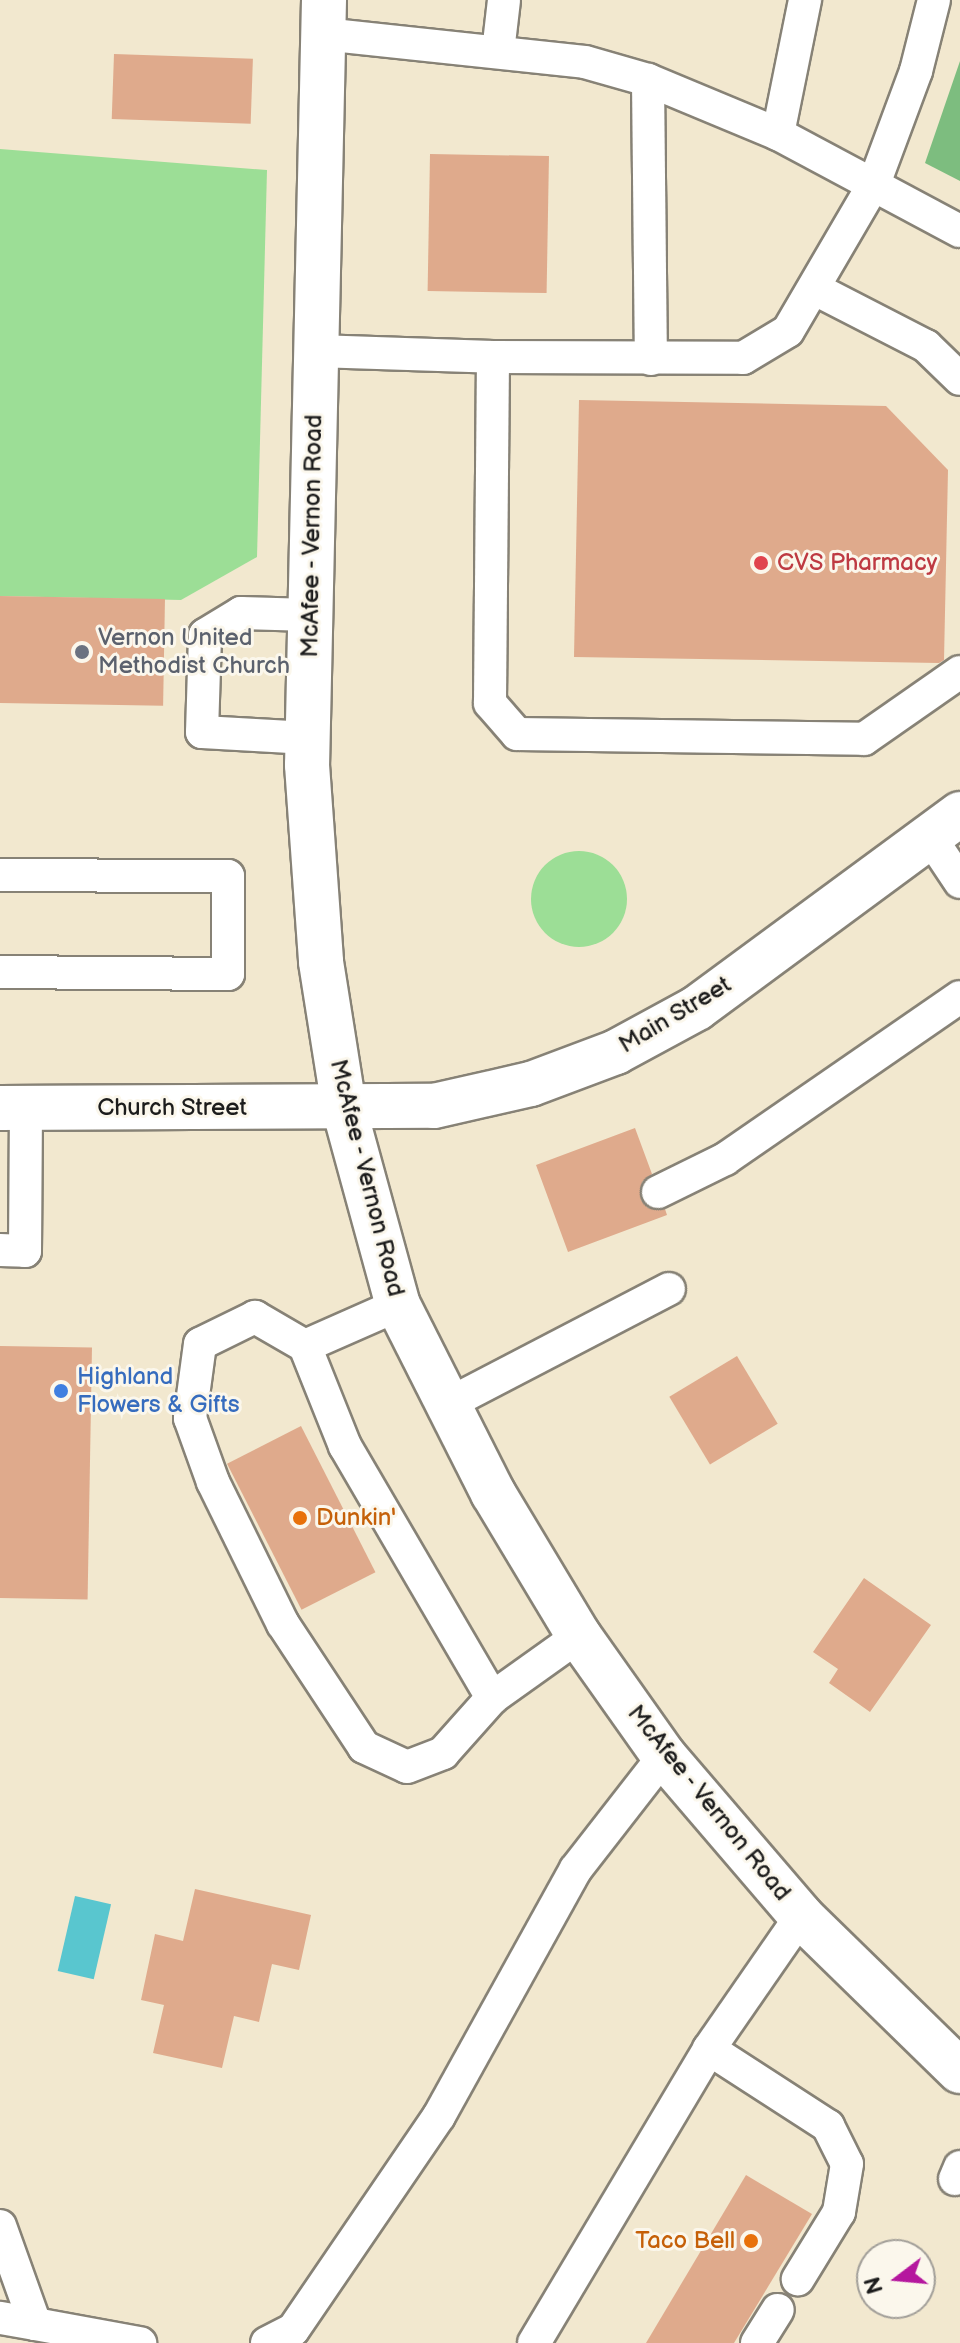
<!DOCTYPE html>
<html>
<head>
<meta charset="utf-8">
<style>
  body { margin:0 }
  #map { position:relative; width:960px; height:2343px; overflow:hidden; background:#f2e8cf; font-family:"Balsamiq Sans",sans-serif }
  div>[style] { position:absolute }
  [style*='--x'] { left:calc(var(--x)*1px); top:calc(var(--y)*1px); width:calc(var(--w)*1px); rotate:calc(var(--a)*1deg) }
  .green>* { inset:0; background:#9cde96 }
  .round { border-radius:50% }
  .forest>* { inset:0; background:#7dbd7f }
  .water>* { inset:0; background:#59c6cf; transform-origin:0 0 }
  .building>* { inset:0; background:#dfaa8c; transform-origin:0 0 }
  .roads { filter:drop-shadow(2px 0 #878276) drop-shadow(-2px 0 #878276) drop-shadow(0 2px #878276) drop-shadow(0 -2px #878276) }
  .lane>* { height:32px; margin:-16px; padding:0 16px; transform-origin:16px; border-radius:16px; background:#fff }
  .street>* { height:44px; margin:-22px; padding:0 22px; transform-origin:22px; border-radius:22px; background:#fff }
  .secondary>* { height:44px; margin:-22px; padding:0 22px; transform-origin:22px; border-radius:22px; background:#fff }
  .dots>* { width:22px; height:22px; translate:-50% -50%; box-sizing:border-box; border:4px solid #fbf7ec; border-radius:50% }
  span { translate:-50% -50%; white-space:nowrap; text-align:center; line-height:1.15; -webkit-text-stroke:6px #fbf7ec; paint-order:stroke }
  .street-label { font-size:24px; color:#1c1c1c }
  .health-label { font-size:24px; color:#be3a42 }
  .left { translate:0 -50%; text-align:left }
  .worship-label { font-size:24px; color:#5b616d }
  .shop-label { font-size:24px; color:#366cbe }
  .food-label { font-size:24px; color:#c56008 }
  .right { translate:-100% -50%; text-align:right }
  .north { position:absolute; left:856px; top:2239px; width:80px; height:80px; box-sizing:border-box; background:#fbf7ec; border:2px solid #a29f99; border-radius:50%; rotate:254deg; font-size:22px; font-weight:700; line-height:32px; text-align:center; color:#1c1c1c }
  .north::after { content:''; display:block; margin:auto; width:28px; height:36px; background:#b5179e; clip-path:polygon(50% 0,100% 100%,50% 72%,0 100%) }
</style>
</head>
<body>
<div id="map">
  <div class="green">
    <div style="clip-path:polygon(0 149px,267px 170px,257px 557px,181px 600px,0 596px)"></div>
    <div class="round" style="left:531px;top:851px;width:96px;height:96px"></div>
  </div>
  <div class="forest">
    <div style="clip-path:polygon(960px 61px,960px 181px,925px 163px)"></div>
  </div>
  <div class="water">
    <div style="left:75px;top:1896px;width:37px;height:77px;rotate:13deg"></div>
  </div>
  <div class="building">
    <div style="left:114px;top:54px;width:139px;height:65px;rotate:2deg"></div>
    <div style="left:430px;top:154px;width:119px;height:137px;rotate:1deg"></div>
    <div style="clip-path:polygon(579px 400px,886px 406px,948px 470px,944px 660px,939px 663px,574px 657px)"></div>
    <div style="left:0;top:596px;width:165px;height:107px;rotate:1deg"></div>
    <div style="clip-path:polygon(635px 1128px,652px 1174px,642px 1182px,641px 1200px,648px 1208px,665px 1209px,667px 1215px,568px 1252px,536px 1165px)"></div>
    <div style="left:0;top:1346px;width:92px;height:252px;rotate:1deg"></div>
    <div style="left:737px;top:1356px;width:79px;height:79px;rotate:59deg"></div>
    <div style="left:301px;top:1426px;width:164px;height:83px;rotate:63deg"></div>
    <div style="clip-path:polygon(864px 1578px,931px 1625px,870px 1712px,829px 1683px,838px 1669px,813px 1652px)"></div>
    <div style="clip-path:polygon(195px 1889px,311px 1915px,299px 1970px,272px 1964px,259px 2022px,234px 2016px,222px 2068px,153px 2053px,164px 2005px,141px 2000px,155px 1934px,183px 1941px)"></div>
    <div style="clip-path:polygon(746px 2175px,812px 2214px,734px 2343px,646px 2343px)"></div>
  </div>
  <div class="roads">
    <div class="lane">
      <div style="--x:323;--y:34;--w:263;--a:6.1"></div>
      <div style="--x:585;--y:62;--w:66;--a:15.9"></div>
      <div style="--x:648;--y:80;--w:141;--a:22.6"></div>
      <div style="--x:778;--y:134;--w:206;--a:28.1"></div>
      <div style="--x:498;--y:52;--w:52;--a:-83.4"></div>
      <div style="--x:648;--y:80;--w:279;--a:89.4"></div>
      <div style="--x:778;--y:134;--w:137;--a:-78.6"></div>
      <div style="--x:815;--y:289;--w:125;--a:27.2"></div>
      <div style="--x:926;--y:346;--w:47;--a:44.1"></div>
      <div style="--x:316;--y:351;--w:177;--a:1.9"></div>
      <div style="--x:493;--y:357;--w:250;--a:0.2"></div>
      <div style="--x:743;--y:358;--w:52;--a:-31"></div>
      <div style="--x:788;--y:331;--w:170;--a:-59.7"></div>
      <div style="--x:874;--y:184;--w:121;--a:-69.6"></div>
      <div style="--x:916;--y:71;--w:73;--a:-75.8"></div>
      <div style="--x:493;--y:357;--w:346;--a:90.5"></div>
      <div style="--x:490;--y:703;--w:41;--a:48.9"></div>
      <div style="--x:517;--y:734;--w:347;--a:0.8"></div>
      <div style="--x:864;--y:739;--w:117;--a:-34.9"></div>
      <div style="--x:308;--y:738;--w:106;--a:-176.8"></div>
      <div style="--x:202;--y:732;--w:97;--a:-88.2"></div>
      <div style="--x:205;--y:635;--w:42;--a:-31.4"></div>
      <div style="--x:241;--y:613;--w:70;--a:1.6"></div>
      <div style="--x:930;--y:837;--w:54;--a:56.3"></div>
      <div style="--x:0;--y:875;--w:228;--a:0.3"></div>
      <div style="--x:228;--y:876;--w:98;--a:90"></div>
      <div style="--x:228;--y:974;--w:228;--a:-179.5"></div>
      <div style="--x:658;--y:1192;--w:75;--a:-26.2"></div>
      <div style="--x:725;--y:1159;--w:285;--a:-34.6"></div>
      <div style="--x:0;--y:1250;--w:25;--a:2"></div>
      <div style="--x:25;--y:1251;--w:143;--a:-89.6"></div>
      <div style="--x:398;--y:1305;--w:102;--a:156.2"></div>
      <div style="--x:305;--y:1346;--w:108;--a:68.2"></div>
      <div style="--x:345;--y:1446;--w:292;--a:59.7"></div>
      <div style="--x:492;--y:1698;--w:107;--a:-35.5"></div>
      <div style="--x:305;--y:1346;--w:58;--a:-149.9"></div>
      <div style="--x:255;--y:1317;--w:61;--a:153.9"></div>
      <div style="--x:200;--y:1344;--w:75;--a:97.7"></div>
      <div style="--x:190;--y:1418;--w:68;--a:70.2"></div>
      <div style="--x:213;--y:1482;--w:158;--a:63.8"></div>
      <div style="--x:283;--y:1624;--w:147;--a:56.6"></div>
      <div style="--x:364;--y:1747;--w:47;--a:24.9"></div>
      <div style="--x:407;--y:1767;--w:39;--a:-21"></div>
      <div style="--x:443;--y:1753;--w:74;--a:-48.3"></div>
      <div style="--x:448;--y:1404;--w:249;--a:-27.5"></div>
      <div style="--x:709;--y:2049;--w:142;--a:32.9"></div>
      <div style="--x:828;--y:2126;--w:42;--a:63.4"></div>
      <div style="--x:847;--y:2164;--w:49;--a:99.5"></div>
      <div style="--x:839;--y:2212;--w:79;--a:121.5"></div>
      <div style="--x:955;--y:2179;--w:13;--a:-67"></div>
      <div style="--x:0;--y:2226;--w:104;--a:70.3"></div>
      <div style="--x:35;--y:2324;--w:36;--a:-170"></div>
      <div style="--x:35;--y:2324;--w:107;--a:10.3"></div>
      <div style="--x:267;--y:2343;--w:29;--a:-27"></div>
      <div style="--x:293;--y:2330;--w:259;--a:-55.7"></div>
      <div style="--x:439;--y:2116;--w:282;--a:-61"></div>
      <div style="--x:576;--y:1869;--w:143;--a:-52.1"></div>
      <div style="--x:534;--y:2343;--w:342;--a:-59.2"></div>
      <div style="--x:709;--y:2049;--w:162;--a:-55.3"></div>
      <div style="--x:757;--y:2343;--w:39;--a:-58"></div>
    </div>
    <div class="street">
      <div style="--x:0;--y:1108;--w:434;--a:-0.3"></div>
      <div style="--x:434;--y:1106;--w:99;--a:-12.8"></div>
      <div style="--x:531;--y:1084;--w:91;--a:-20.6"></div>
      <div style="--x:616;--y:1052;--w:92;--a:-28.5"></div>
      <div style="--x:697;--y:1008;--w:327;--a:-36.4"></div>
    </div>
    <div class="secondary">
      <div style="--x:324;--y:0;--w:765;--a:91.27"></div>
      <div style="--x:307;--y:765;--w:197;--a:85.9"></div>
      <div style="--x:321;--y:962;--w:148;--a:81"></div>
      <div style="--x:344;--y:1108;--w:204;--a:74.7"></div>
      <div style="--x:398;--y:1305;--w:211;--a:63.2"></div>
      <div style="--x:493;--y:1493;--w:167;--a:59"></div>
      <div style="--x:579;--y:1636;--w:147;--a:54.7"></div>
      <div style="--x:664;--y:1756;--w:211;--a:49.4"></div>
      <div style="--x:801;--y:1916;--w:222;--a:44.3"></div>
    </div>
  </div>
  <div class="dots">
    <div style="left:761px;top:563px;background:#e0444e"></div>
    <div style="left:82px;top:652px;background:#6b7280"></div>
    <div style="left:61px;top:1391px;background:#3f7fe0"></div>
    <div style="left:300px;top:1518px;background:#e8710a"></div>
    <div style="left:751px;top:2241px;background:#e8710a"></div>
  </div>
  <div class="street-label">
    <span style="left:312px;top:536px;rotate:-89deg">McAfee - Vernon Road</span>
    <span style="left:675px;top:1015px;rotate:-31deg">Main Street</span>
    <span style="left:172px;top:1108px">Church Street</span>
    <span style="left:367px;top:1178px;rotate:76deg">McAfee - Vernon Road</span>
    <span style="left:709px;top:1803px;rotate:51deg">McAfee - Vernon Road</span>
  </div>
  <div class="health-label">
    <span class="left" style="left:777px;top:563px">CVS Pharmacy</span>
  </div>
  <div class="worship-label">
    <span class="left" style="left:98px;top:652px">Vernon United<br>Methodist Church</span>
  </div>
  <div class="shop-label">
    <span class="left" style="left:77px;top:1391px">Highland<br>Flowers &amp; Gifts</span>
  </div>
  <div class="food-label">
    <span class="left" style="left:316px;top:1518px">Dunkin'</span>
    <span class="right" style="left:735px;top:2241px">Taco Bell</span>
  </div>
  <div class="north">N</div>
</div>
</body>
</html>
